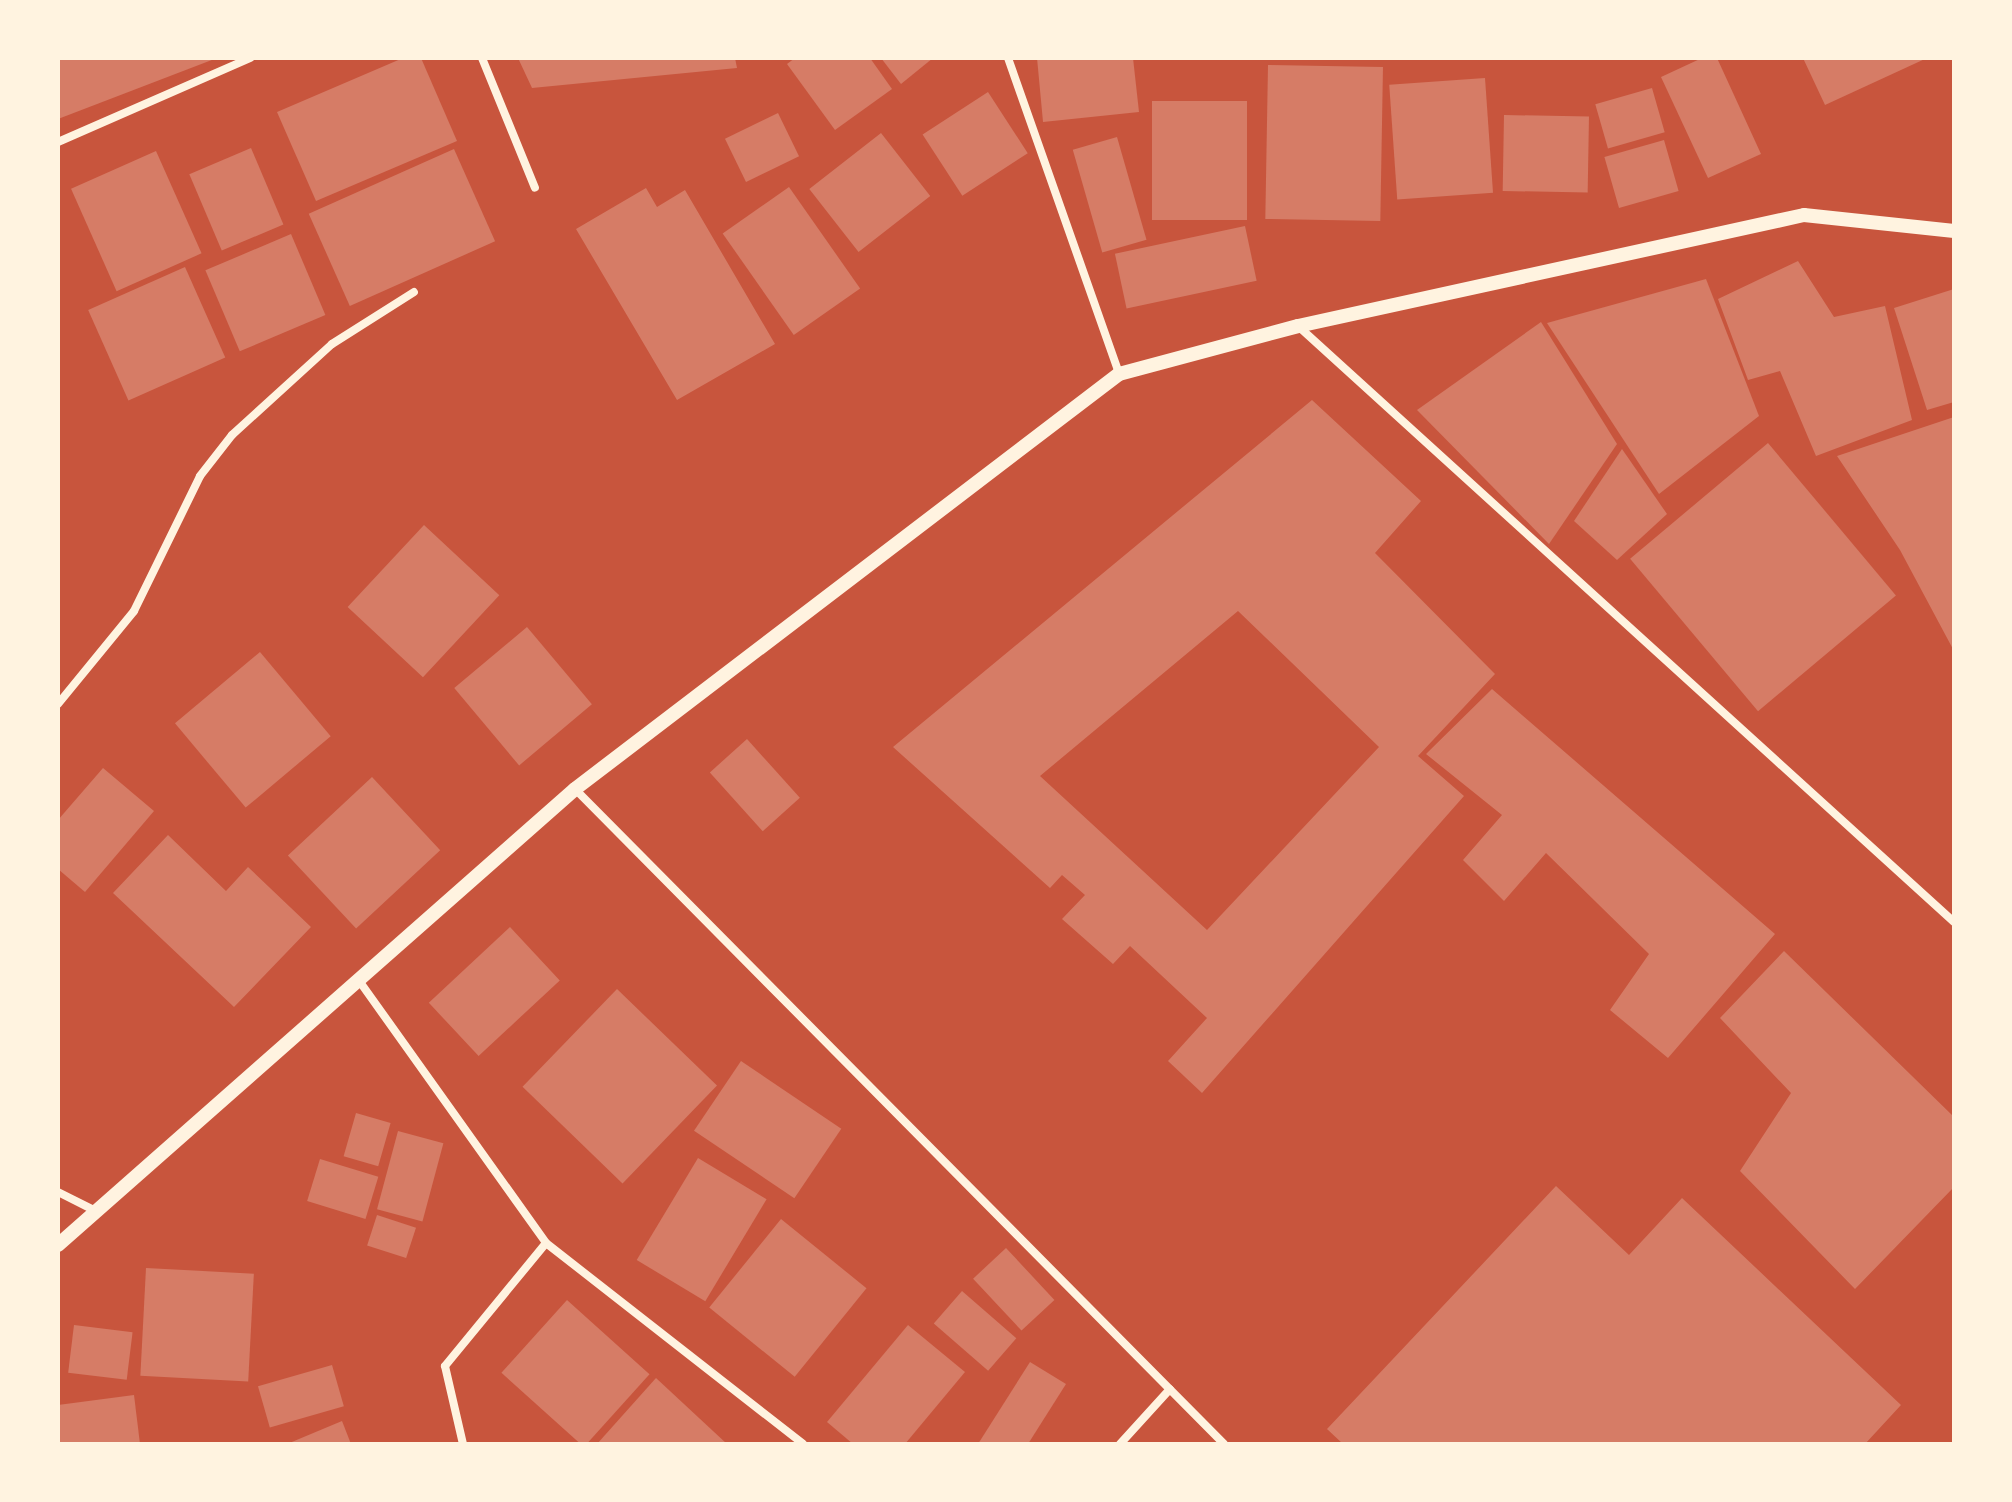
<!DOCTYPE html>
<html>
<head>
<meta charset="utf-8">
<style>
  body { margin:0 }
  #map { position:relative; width:2012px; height:1502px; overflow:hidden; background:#c8553d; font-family:"Noto Sans",sans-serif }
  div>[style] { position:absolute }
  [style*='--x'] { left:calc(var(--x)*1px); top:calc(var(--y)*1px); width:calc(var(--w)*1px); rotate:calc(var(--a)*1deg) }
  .building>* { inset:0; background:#d67c66; transform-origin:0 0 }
  .minor>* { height:8px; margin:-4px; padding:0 4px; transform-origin:4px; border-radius:4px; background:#fff3e0 }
  .tertiary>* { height:14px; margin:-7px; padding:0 7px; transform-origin:7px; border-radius:7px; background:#fff3e0 }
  span { translate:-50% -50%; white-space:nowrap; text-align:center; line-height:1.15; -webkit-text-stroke:8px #fff3e0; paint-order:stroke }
  .frame { position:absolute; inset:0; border:60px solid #fff3e0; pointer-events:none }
</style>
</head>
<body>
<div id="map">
  <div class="building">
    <div style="clip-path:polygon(58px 58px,217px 58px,58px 119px)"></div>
    <div style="clip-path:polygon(403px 58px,421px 58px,457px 141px,316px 201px,277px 112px)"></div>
    <div style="clip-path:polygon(518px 58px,735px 58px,737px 68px,532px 88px)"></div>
    <div style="clip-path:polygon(795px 58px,870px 58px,892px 89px,835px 130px,787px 64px)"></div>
    <div style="clip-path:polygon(881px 58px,933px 58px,901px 84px)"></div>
    <div style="clip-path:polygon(1037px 58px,1133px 58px,1139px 112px,1043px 122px)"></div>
    <div style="clip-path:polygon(1702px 58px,1717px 58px,1761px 154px,1708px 178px,1661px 77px)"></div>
    <div style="clip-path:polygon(1803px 58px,1927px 58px,1825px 105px)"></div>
    <div style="left:1268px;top:65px;width:115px;height:154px;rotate:1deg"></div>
    <div style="left:1485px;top:78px;width:115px;height:96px;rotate:86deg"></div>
    <div style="left:1652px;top:88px;width:46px;height:59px;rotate:74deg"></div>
    <div style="left:988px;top:92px;width:73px;height:78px;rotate:57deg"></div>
    <div style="left:1152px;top:101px;width:95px;height:119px"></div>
    <div style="left:778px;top:113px;width:48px;height:59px;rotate:64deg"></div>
    <div style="left:1504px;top:115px;width:85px;height:76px;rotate:1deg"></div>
    <div style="left:881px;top:133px;width:80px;height:91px;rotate:52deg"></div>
    <div style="left:1117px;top:137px;width:107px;height:46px;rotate:74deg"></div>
    <div style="left:1664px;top:140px;width:53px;height:62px;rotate:74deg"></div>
    <div style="left:251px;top:148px;width:83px;height:67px;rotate:67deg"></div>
    <div style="left:454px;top:149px;width:101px;height:159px;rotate:66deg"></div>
    <div style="left:156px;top:151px;width:112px;height:93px;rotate:66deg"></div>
    <div style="left:789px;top:187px;width:124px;height:81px;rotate:55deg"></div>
    <div style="clip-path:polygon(646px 188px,657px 207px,685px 190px,775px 344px,677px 400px,576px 229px)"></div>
    <div style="left:1245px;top:226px;width:56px;height:133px;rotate:78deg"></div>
    <div style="left:291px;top:234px;width:88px;height:93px;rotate:67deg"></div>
    <div style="clip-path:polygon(1798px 261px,1834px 317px,1885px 306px,1912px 420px,1816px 456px,1780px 371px,1748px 380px,1718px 299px)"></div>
    <div style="left:185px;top:267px;width:99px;height:106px;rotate:66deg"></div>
    <div style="clip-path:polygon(1706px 279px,1759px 416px,1659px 494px,1547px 323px)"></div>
    <div style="clip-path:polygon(1954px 289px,1954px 402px,1927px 410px,1894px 308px)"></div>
    <div style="clip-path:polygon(1541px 322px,1617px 444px,1549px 544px,1417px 410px)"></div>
    <div style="clip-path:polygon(evenodd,1312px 400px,1421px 501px,1375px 553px,1495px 674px,1418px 756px,1464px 796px,1202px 1093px,1168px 1061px,1207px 1018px,1130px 946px,1113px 964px,1062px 919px,1085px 895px,1062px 875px,1050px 888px,893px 747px,1312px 400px,1238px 611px,1379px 747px,1207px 930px,1040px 776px,1238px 611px)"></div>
    <div style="clip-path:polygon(1954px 417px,1954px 651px,1900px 550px,1837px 456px)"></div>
    <div style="left:1768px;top:443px;width:199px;height:180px;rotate:50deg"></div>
    <div style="clip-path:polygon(1622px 449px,1667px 514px,1617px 560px,1574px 521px)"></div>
    <div style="left:424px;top:525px;width:103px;height:112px;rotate:43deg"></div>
    <div style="left:527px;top:627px;width:101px;height:95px;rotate:50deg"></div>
    <div style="left:260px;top:652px;width:110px;height:111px;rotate:50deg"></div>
    <div style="clip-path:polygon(1492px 689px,1775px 934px,1668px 1058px,1610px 1010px,1649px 954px,1546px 853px,1504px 901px,1463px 860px,1502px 815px,1426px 754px)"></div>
    <div style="left:747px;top:739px;width:79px;height:50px;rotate:48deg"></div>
    <div style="clip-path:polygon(103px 768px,154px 811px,85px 892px,58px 869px,58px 820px)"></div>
    <div style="left:372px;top:777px;width:100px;height:115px;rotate:47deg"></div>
    <div style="clip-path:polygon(168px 835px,226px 891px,248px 867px,311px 927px,234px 1007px,113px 893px)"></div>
    <div style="left:510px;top:927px;width:73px;height:111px;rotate:47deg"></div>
    <div style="clip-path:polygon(1784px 951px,1954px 1117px,1954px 1187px,1855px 1289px,1740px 1171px,1791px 1093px,1720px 1018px)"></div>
    <div style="left:617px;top:989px;width:139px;height:136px;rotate:44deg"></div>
    <div style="left:741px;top:1061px;width:121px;height:84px;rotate:34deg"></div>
    <div style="left:356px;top:1113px;width:36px;height:45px;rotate:16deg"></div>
    <div style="left:398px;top:1131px;width:47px;height:81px;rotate:15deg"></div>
    <div style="left:698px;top:1158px;width:80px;height:119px;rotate:31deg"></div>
    <div style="left:320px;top:1159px;width:61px;height:44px;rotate:17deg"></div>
    <div style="clip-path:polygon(1556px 1186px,1629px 1255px,1682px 1198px,1901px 1405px,1865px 1444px,1343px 1444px,1327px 1429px)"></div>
    <div style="left:377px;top:1215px;width:41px;height:32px;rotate:18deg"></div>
    <div style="left:781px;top:1219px;width:110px;height:114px;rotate:39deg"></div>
    <div style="left:1006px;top:1248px;width:71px;height:45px;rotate:47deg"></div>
    <div style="left:146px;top:1268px;width:108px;height:108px;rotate:3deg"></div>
    <div style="left:962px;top:1291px;width:72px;height:43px;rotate:41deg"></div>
    <div style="left:567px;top:1300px;width:111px;height:98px;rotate:42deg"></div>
    <div style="left:74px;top:1325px;width:59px;height:48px;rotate:7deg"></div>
    <div style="clip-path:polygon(908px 1325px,965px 1372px,905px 1444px,853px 1444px,827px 1422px)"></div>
    <div style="clip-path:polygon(1030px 1362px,1066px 1384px,1028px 1444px,978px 1444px)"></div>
    <div style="left:332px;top:1365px;width:43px;height:77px;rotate:74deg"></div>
    <div style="clip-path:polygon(656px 1378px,727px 1444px,597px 1444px)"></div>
    <div style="clip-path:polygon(134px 1395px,140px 1444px,58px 1444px,58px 1405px)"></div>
    <div style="clip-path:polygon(342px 1421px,351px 1444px,287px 1444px)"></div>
  </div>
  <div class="minor">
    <div style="--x:482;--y:58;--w:140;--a:67.8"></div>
    <div style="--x:1008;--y:58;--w:335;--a:70.6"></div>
    <div style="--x:58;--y:142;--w:210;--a:-23.6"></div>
    <div style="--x:1298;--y:326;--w:886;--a:42.26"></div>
    <div style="--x:58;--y:704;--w:120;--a:-50.7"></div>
    <div style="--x:134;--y:611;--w:150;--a:-63.9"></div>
    <div style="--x:200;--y:476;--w:52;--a:-52"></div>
    <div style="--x:232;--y:435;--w:135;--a:-42.3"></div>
    <div style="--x:332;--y:344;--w:97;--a:-32.4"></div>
    <div style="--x:575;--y:789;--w:922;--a:45.26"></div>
    <div style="--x:360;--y:982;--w:320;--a:54.5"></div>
    <div style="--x:546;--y:1243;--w:326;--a:38"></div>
    <div style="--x:58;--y:1192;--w:42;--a:26.6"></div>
    <div style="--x:463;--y:1444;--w:80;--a:-103"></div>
    <div style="--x:445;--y:1366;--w:159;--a:-50.6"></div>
    <div style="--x:1120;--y:1444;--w:74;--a:-47.7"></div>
  </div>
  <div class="tertiary">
    <div style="--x:58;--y:1245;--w:689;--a:-41.41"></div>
    <div style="--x:575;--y:789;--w:684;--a:-37.34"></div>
    <div style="--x:1119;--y:374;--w:185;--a:-15"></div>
    <div style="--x:1298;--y:326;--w:518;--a:-12.37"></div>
    <div style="--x:1804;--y:215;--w:151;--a:6.1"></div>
  </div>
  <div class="frame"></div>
</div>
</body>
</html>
